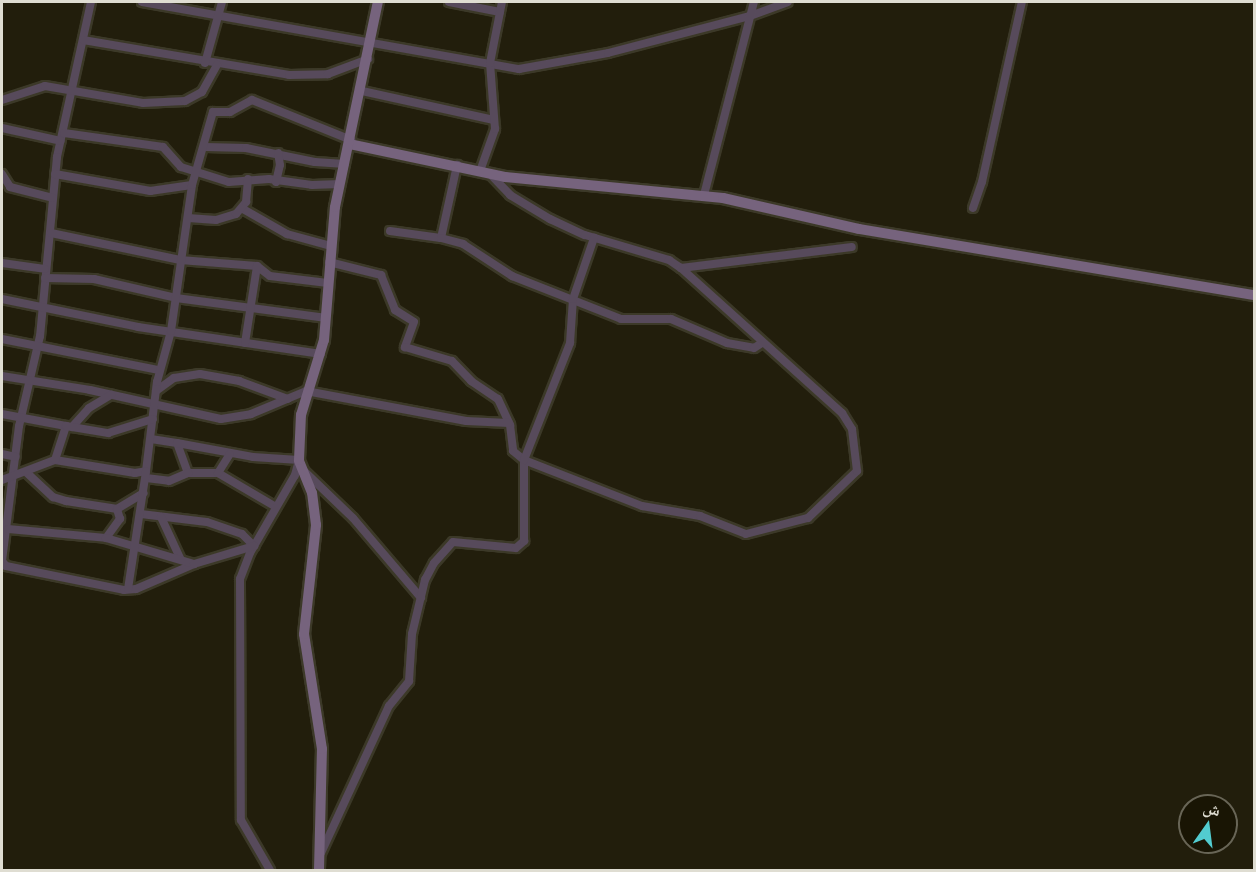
<!DOCTYPE html>
<html>
<head>
<meta charset="utf-8">
<style>
  body { margin:0 }
  #map { position:relative; width:1256px; height:872px; overflow:hidden; background:#221e0c; font-family:"PT Serif","Noto Naskh Arabic",serif }
  div>[style] { position:absolute }
  [style*='--x'] { left:calc(var(--x)*1px); top:calc(var(--y)*1px); width:calc(var(--w)*1px); rotate:calc(var(--a)*1deg) }
  .roads { filter:drop-shadow(2px 0 #3c3928) drop-shadow(-2px 0 #3c3928) drop-shadow(0 2px #3c3928) drop-shadow(0 -2px #3c3928) }
  .street>* { height:8px; margin:-4px; padding:0 4px; transform-origin:4px; border-radius:4px; background:#574a5b }
  .secondary>* { height:10px; margin:-5px; padding:0 5px; transform-origin:5px; border-radius:5px; background:#76637d }
  span { translate:-50% -50%; white-space:nowrap; text-align:center; line-height:1.15; -webkit-text-stroke:4.5px #191504; paint-order:stroke }
  .frame { position:absolute; inset:0; border:3px solid #dfddd2; pointer-events:none }
  .north { position:absolute; left:1178px; top:794px; width:60px; height:60px; box-sizing:border-box; background:#191504; border:2px solid #686556; border-radius:50%; rotate:14deg; font-size:16px; font-weight:700; line-height:24px; text-align:center; color:#dfddd2 }
  .north::after { content:''; display:block; margin:auto; width:21px; height:27px; background:#52ccd0; clip-path:polygon(50% 0,100% 100%,50% 72%,0 100%) }
</style>
</head>
<body>
<div id="map">
  <div class="roads">
    <div class="street">
      <div style="--x:91;--y:2;--w:159;--a:102.4"></div>
      <div style="--x:57;--y:157;--w:180;--a:95.4"></div>
      <div style="--x:40;--y:336;--w:92;--a:103.1"></div>
      <div style="--x:19;--y:426;--w:136;--a:97.2"></div>
      <div style="--x:2;--y:561;--w:6;--a:51"></div>
      <div style="--x:6;--y:566;--w:120;--a:11.5"></div>
      <div style="--x:124;--y:590;--w:12;--a:-5"></div>
      <div style="--x:136;--y:589;--w:63;--a:-23.3"></div>
      <div style="--x:142;--y:2;--w:383;--a:10.1"></div>
      <div style="--x:519;--y:69;--w:90;--a:-10.2"></div>
      <div style="--x:608;--y:53;--w:147;--a:-14.6"></div>
      <div style="--x:750;--y:16;--w:40;--a:-20.2"></div>
      <div style="--x:449;--y:2;--w:52;--a:11.1"></div>
      <div style="--x:83;--y:40;--w:209;--a:9.6"></div>
      <div style="--x:289;--y:75;--w:39;--a:-1"></div>
      <div style="--x:328;--y:74;--w:43;--a:-20.6"></div>
      <div style="--x:205;--y:63;--w:63;--a:-74.4"></div>
      <div style="--x:362;--y:91;--w:135;--a:12.4"></div>
      <div style="--x:2;--y:100;--w:45;--a:-18"></div>
      <div style="--x:45;--y:86;--w:99;--a:9.8"></div>
      <div style="--x:143;--y:103;--w:42;--a:-2.7"></div>
      <div style="--x:185;--y:101;--w:19;--a:-28"></div>
      <div style="--x:202;--y:92;--w:31;--a:-61"></div>
      <div style="--x:2;--y:128;--w:60;--a:12.4"></div>
      <div style="--x:64;--y:133;--w:100;--a:8"></div>
      <div style="--x:163;--y:147;--w:27;--a:48"></div>
      <div style="--x:181;--y:167;--w:50;--a:17.4"></div>
      <div style="--x:229;--y:182;--w:40;--a:-4.3"></div>
      <div style="--x:269;--y:179;--w:43;--a:7.9"></div>
      <div style="--x:312;--y:185;--w:28;--a:-2"></div>
      <div style="--x:206;--y:147;--w:40;--a:1.4"></div>
      <div style="--x:246;--y:148;--w:70;--a:11.5"></div>
      <div style="--x:315;--y:162;--w:30;--a:4"></div>
      <div style="--x:480;--y:171;--w:45;--a:-70.3"></div>
      <div style="--x:495;--y:129;--w:66;--a:-94.3"></div>
      <div style="--x:490;--y:63;--w:62;--a:-78.9"></div>
      <div style="--x:2;--y:174;--w:15;--a:58"></div>
      <div style="--x:10;--y:187;--w:44;--a:14.3"></div>
      <div style="--x:55;--y:174;--w:97;--a:10.1"></div>
      <div style="--x:150;--y:191;--w:42;--a:-8.1"></div>
      <div style="--x:491;--y:175;--w:28;--a:46"></div>
      <div style="--x:510;--y:195;--w:47;--a:31"></div>
      <div style="--x:550;--y:219;--w:38;--a:25"></div>
      <div style="--x:585;--y:235;--w:88;--a:16.6"></div>
      <div style="--x:669;--y:260;--w:14;--a:34"></div>
      <div style="--x:681;--y:268;--w:172;--a:-7"></div>
      <div style="--x:276;--y:182;--w:17;--a:-77"></div>
      <div style="--x:280;--y:165;--w:12;--a:-99"></div>
      <div style="--x:704;--y:195;--w:199;--a:-75.5"></div>
      <div style="--x:973;--y:208;--w:28;--a:-71"></div>
      <div style="--x:982;--y:182;--w:184;--a:-77.5"></div>
      <div style="--x:243;--y:209;--w:51;--a:29.6"></div>
      <div style="--x:287;--y:234;--w:46;--a:15.3"></div>
      <div style="--x:188;--y:218;--w:28;--a:4"></div>
      <div style="--x:216;--y:220;--w:21;--a:-17"></div>
      <div style="--x:236;--y:214;--w:16;--a:-50"></div>
      <div style="--x:246;--y:202;--w:23;--a:-85"></div>
      <div style="--x:390;--y:231;--w:51;--a:7.8"></div>
      <div style="--x:441;--y:238;--w:75;--a:-77.6"></div>
      <div style="--x:51;--y:233;--w:132;--a:11.8"></div>
      <div style="--x:180;--y:260;--w:77;--a:4.5"></div>
      <div style="--x:257;--y:266;--w:16;--a:38"></div>
      <div style="--x:270;--y:276;--w:58;--a:6.9"></div>
      <div style="--x:441;--y:238;--w:23;--a:15"></div>
      <div style="--x:463;--y:244;--w:59;--a:33.1"></div>
      <div style="--x:512;--y:276;--w:117;--a:21.5"></div>
      <div style="--x:621;--y:319;--w:50;--a:0"></div>
      <div style="--x:671;--y:319;--w:61;--a:23.2"></div>
      <div style="--x:727;--y:343;--w:27;--a:10"></div>
      <div style="--x:754;--y:348;--w:9;--a:-32"></div>
      <div style="--x:329;--y:262;--w:54;--a:14"></div>
      <div style="--x:381;--y:275;--w:38;--a:68"></div>
      <div style="--x:395;--y:310;--w:22;--a:32"></div>
      <div style="--x:414;--y:322;--w:27;--a:110"></div>
      <div style="--x:405;--y:347;--w:49;--a:16.6"></div>
      <div style="--x:452;--y:361;--w:28;--a:46"></div>
      <div style="--x:471;--y:381;--w:32;--a:34"></div>
      <div style="--x:498;--y:399;--w:29;--a:65"></div>
      <div style="--x:510;--y:425;--w:26;--a:83"></div>
      <div style="--x:513;--y:451;--w:14;--a:39"></div>
      <div style="--x:524;--y:460;--w:127;--a:21.3"></div>
      <div style="--x:642;--y:506;--w:59;--a:9.8"></div>
      <div style="--x:700;--y:516;--w:49;--a:21.4"></div>
      <div style="--x:746;--y:534;--w:64;--a:-14.5"></div>
      <div style="--x:808;--y:518;--w:68;--a:-43.8"></div>
      <div style="--x:857;--y:471;--w:42;--a:-96.8"></div>
      <div style="--x:852;--y:429;--w:19;--a:-122"></div>
      <div style="--x:842;--y:413;--w:217;--a:-138"></div>
      <div style="--x:2;--y:263;--w:43;--a:7.9"></div>
      <div style="--x:45;--y:278;--w:49;--a:1.2"></div>
      <div style="--x:94;--y:279;--w:84;--a:13"></div>
      <div style="--x:176;--y:298;--w:150;--a:7.6"></div>
      <div style="--x:2;--y:299;--w:139;--a:11.6"></div>
      <div style="--x:138;--y:327;--w:185;--a:8.4"></div>
      <div style="--x:2;--y:339;--w:160;--a:11.2"></div>
      <div style="--x:245;--y:343;--w:78;--a:-81.1"></div>
      <div style="--x:2;--y:376;--w:89;--a:9"></div>
      <div style="--x:90;--y:390;--w:134;--a:12.5"></div>
      <div style="--x:221;--y:419;--w:30;--a:-9"></div>
      <div style="--x:251;--y:414;--w:60;--a:-22.7"></div>
      <div style="--x:306;--y:391;--w:163;--a:10.6"></div>
      <div style="--x:466;--y:421;--w:43;--a:2.7"></div>
      <div style="--x:156;--y:391;--w:22;--a:-36"></div>
      <div style="--x:174;--y:378;--w:26;--a:-9"></div>
      <div style="--x:200;--y:374;--w:40;--a:10"></div>
      <div style="--x:239;--y:381;--w:52;--a:20.2"></div>
      <div style="--x:2;--y:414;--w:65;--a:10.6"></div>
      <div style="--x:72;--y:427;--w:25;--a:-48"></div>
      <div style="--x:89;--y:408;--w:26;--a:-31"></div>
      <div style="--x:151;--y:439;--w:26;--a:9"></div>
      <div style="--x:177;--y:443;--w:32;--a:70"></div>
      <div style="--x:188;--y:473;--w:30;--a:0"></div>
      <div style="--x:218;--y:473;--w:67;--a:30.4"></div>
      <div style="--x:177;--y:443;--w:77;--a:10.4"></div>
      <div style="--x:253;--y:457;--w:46;--a:3.7"></div>
      <div style="--x:299;--y:460;--w:16;--a:105"></div>
      <div style="--x:295;--y:475;--w:90;--a:120"></div>
      <div style="--x:250;--y:553;--w:28;--a:111"></div>
      <div style="--x:240;--y:579;--w:241;--a:89.8"></div>
      <div style="--x:241;--y:820;--w:58;--a:59.9"></div>
      <div style="--x:2;--y:454;--w:14;--a:12"></div>
      <div style="--x:55;--y:460;--w:81;--a:9.2"></div>
      <div style="--x:135;--y:473;--w:11;--a:-10"></div>
      <div style="--x:146;--y:471;--w:90;--a:-83"></div>
      <div style="--x:157;--y:382;--w:53;--a:-74.6"></div>
      <div style="--x:171;--y:331;--w:148;--a:-81.8"></div>
      <div style="--x:192;--y:185;--w:76;--a:-74"></div>
      <div style="--x:213;--y:112;--w:17;--a:0"></div>
      <div style="--x:230;--y:112;--w:25;--a:-29"></div>
      <div style="--x:252;--y:100;--w:107;--a:22"></div>
      <div style="--x:304;--y:471;--w:68;--a:43.8"></div>
      <div style="--x:353;--y:518;--w:105;--a:49.6"></div>
      <div style="--x:26;--y:472;--w:37;--a:43"></div>
      <div style="--x:53;--y:497;--w:14;--a:17"></div>
      <div style="--x:66;--y:501;--w:52;--a:8.9"></div>
      <div style="--x:117;--y:509;--w:31;--a:-31"></div>
      <div style="--x:218;--y:473;--w:22;--a:-58"></div>
      <div style="--x:146;--y:478;--w:23;--a:7"></div>
      <div style="--x:169;--y:481;--w:21;--a:-23"></div>
      <div style="--x:2;--y:480;--w:57;--a:-20.7"></div>
      <div style="--x:55;--y:460;--w:36;--a:-72"></div>
      <div style="--x:66;--y:426;--w:43;--a:9.5"></div>
      <div style="--x:108;--y:433;--w:47;--a:-17.3"></div>
      <div style="--x:141;--y:514;--w:66;--a:6.9"></div>
      <div style="--x:207;--y:522;--w:37;--a:19"></div>
      <div style="--x:242;--y:534;--w:17;--a:45"></div>
      <div style="--x:161;--y:517;--w:47;--a:65.1"></div>
      <div style="--x:8;--y:529;--w:98;--a:5.2"></div>
      <div style="--x:106;--y:538;--w:24;--a:-54"></div>
      <div style="--x:120;--y:519;--w:10;--a:-107"></div>
      <div style="--x:106;--y:538;--w:92;--a:16.5"></div>
      <div style="--x:194;--y:564;--w:63;--a:-16.7"></div>
      <div style="--x:128;--y:589;--w:119;--a:-81.3"></div>
      <div style="--x:321;--y:853;--w:162;--a:-65.2"></div>
      <div style="--x:389;--y:706;--w:32;--a:-51"></div>
      <div style="--x:409;--y:681;--w:47;--a:-86.3"></div>
      <div style="--x:412;--y:634;--w:56;--a:-76.5"></div>
      <div style="--x:425;--y:580;--w:19;--a:-62"></div>
      <div style="--x:434;--y:563;--w:28;--a:-48"></div>
      <div style="--x:453;--y:542;--w:63;--a:5.4"></div>
      <div style="--x:516;--y:548;--w:11;--a:-41"></div>
      <div style="--x:524;--y:541;--w:81;--a:-90"></div>
      <div style="--x:524;--y:460;--w:126;--a:-68.5"></div>
      <div style="--x:570;--y:343;--w:44;--a:-86.1"></div>
      <div style="--x:573;--y:299;--w:65;--a:-71"></div>
    </div>
    <div class="secondary">
      <div style="--x:349;--y:144;--w:159;--a:11.9"></div>
      <div style="--x:505;--y:177;--w:219;--a:5.5"></div>
      <div style="--x:723;--y:198;--w:139;--a:12.8"></div>
      <div style="--x:859;--y:229;--w:400;--a:9.5"></div>
      <div style="--x:319;--y:870;--w:121;--a:-88.6"></div>
      <div style="--x:322;--y:749;--w:116;--a:-98.9"></div>
      <div style="--x:304;--y:634;--w:110;--a:-83.7"></div>
      <div style="--x:316;--y:525;--w:32;--a:-97"></div>
      <div style="--x:312;--y:493;--w:35;--a:-112"></div>
      <div style="--x:299;--y:460;--w:45;--a:-87.5"></div>
      <div style="--x:301;--y:415;--w:78;--a:-73"></div>
      <div style="--x:324;--y:340;--w:133;--a:-85.3"></div>
      <div style="--x:335;--y:207;--w:209;--a:-78.2"></div>
    </div>
  </div>
  <div class="frame"></div>
  <div class="north">ش</div>
</div>
</body>
</html>
